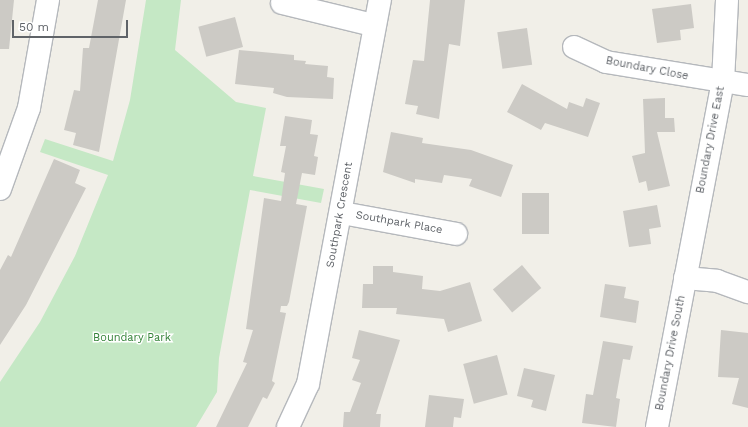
<!DOCTYPE html>
<html>
<head>
<meta charset="utf-8">
<style>
  body { margin:0 }
  #map { position:relative; width:748px; height:427px; overflow:hidden; background:#f1efe8; font-family:"Work Sans",sans-serif }
  div>[style] { position:absolute }
  [style*='--x'] { left:calc(var(--x)*1px); top:calc(var(--y)*1px); width:calc(var(--w)*1px); rotate:calc(var(--a)*1deg) }
  .green>* { inset:0; background:#c5e8c5 }
  .building>* { inset:0; background:#cccac5; transform-origin:0 0 }
  .roads { filter:drop-shadow(1px 0 #b5b8bc) drop-shadow(-1px 0 #b5b8bc) drop-shadow(0 1px #b5b8bc) drop-shadow(0 -1px #b5b8bc) }
  .minor>* { height:22px; margin:-11px; padding:0 11px; transform-origin:11px; border-radius:11px; background:#fff }
  span { translate:-50% -50%; white-space:nowrap; text-align:center; line-height:1.15; -webkit-text-stroke:3px #fff; paint-order:stroke }
  .street-label { font-size:11px; color:#5f6368 }
  .park-label { font-size:11px; color:#348238 }
  .scale { position:absolute; left:12px; top:20px; width:116px; height:18px; box-sizing:border-box; border:2px solid #5f6368; border-top:0; padding-left:5px; font-size:12px; line-height:14px; white-space:nowrap; color:#5f6368; -webkit-text-stroke:3px #fff; paint-order:stroke }
</style>
</head>
<body>
<div id="map">
  <div class="green">
    <div style="clip-path:polygon(146px 0,181px 0,175px 50px,236px 102px,266px 108px,253px 176px,324px 189px,321px 203px,250px 190px,219px 358px,217px 392px,196px 427px,0 427px,0 382px,40px 322px,75px 256px,108px 175px,40px 152px,45px 139px,113px 161px,130px 100px)"></div>
  </div>
  <div class="building">
    <div style="clip-path:polygon(0 0,14px 0,9px 49px,0 49px)"></div>
    <div style="clip-path:polygon(98px 0,126px 0,99px 152px,73px 145px,76px 133px,64px 130px,74px 90px,80px 91px,83px 48px,89px 48px)"></div>
    <div style="clip-path:polygon(430px 0,465px 0,460px 46px,449px 44px,439px 119px,416px 114px,418px 106px,405px 104px,413px 60px,424px 61px)"></div>
    <div style="clip-path:polygon(691px 4px,694px 28px,680px 30px,681px 40px,657px 43px,652px 9px)"></div>
    <div style="left:235px;top:17px;width:31px;height:38px;rotate:75deg"></div>
    <div style="left:527px;top:28px;width:37px;height:30px;rotate:82deg"></div>
    <div style="clip-path:polygon(239px 50px,294px 55px,294px 60px,306px 61px,305px 64px,328px 66px,327px 77px,334px 78px,333px 99px,287px 97px,273px 93px,274px 88px,235px 84px)"></div>
    <div style="clip-path:polygon(522px 84px,567px 109px,569px 102px,583px 107px,586px 98px,600px 103px,588px 137px,545px 123px,541px 130px,507px 112px)"></div>
    <div style="clip-path:polygon(665px 98px,665px 118px,674px 118px,675px 132px,657px 132px,670px 186px,648px 191px,646px 181px,639px 183px,632px 156px,645px 153px,643px 99px)"></div>
    <div style="clip-path:polygon(285px 116px,312px 120px,310px 134px,318px 135px,314px 156px,318px 157px,315px 175px,302px 173px,296px 204px,307px 206px,289px 302px,287px 306px,281px 306px,280px 312px,286px 313px,272px 381px,275px 383px,267px 399px,263px 397px,248px 427px,216px 427px,247px 363px,243px 362px,253px 330px,246px 329px,264px 198px,281px 201px,285px 173px,281px 172px,286px 146px,280px 146px)"></div>
    <div style="clip-path:polygon(391px 132px,423px 138px,422px 143px,471px 150px,513px 165px,501px 197px,469px 186px,472px 179px,444px 175px,442px 183px,415px 179px,415px 183px,383px 172px)"></div>
    <div style="clip-path:polygon(54px 159px,80px 170px,75px 183px,86px 188px,26px 305px,0 345px,0 270px,8px 255px,11px 257px)"></div>
    <div style="left:522px;top:193px;width:27px;height:41px"></div>
    <div style="clip-path:polygon(657px 205px,661px 227px,649px 229px,651px 244px,629px 247px,623px 211px)"></div>
    <div style="left:522px;top:265px;width:30px;height:38px;rotate:50deg"></div>
    <div style="clip-path:polygon(373px 266px,393px 266px,393px 272px,423px 276px,422px 289px,440px 291px,470px 282px,482px 321px,448px 332px,444px 319px,396px 314px,397px 308px,362px 308px,363px 284px,373px 284px)"></div>
    <div style="clip-path:polygon(605px 284px,626px 287px,624px 298px,639px 301px,636px 323px,600px 317px)"></div>
    <div style="clip-path:polygon(359px 330px,400px 340px,376px 414px,381px 414px,380px 427px,343px 427px,344px 412px,350px 412px,361px 383px,352px 380px,360px 360px,352px 358px)"></div>
    <div style="clip-path:polygon(721px 330px,748px 333px,748px 408px,732px 404px,739px 378px,718px 377px)"></div>
    <div style="clip-path:polygon(603px 341px,633px 346px,630px 360px,623px 359px,616px 398px,620px 399px,616px 427px,582px 423px,586px 394px,593px 395px)"></div>
    <div style="left:497px;top:355px;width:41px;height:35px;rotate:75deg"></div>
    <div style="clip-path:polygon(524px 368px,555px 375px,546px 411px,531px 407px,533px 400px,517px 396px)"></div>
    <div style="clip-path:polygon(429px 395px,464px 399px,461px 418px,454px 417px,453px 427px,425px 427px)"></div>
  </div>
  <div class="roads">
    <div class="minor">
      <div style="--x:282;--y:3;--w:94;--a:13.6"></div>
      <div style="--x:574;--y:47;--w:35;--a:25"></div>
      <div style="--x:606;--y:62;--w:144;--a:9.2"></div>
      <div style="--x:0;--y:189;--w:86;--a:-70.3"></div>
      <div style="--x:29;--y:108;--w:110;--a:-80"></div>
      <div style="--x:342;--y:213;--w:116;--a:10.4"></div>
      <div style="--x:685;--y:278;--w:32;--a:5"></div>
      <div style="--x:717;--y:281;--w:33;--a:20"></div>
      <div style="--x:288;--y:427;--w:47;--a:-65.1"></div>
      <div style="--x:308;--y:384;--w:391;--a:-79.4"></div>
      <div style="--x:657;--y:427;--w:351;--a:-79.2"></div>
      <div style="--x:723;--y:82;--w:82;--a:-87.2"></div>
    </div>
  </div>
  <div class="street-label">
    <span style="left:647px;top:69px;rotate:11deg">Boundary Close</span>
    <span style="left:711px;top:140px;rotate:-79deg">Boundary Drive East</span>
    <span style="left:340px;top:215px;rotate:-80deg">Southpark Crescent</span>
    <span style="left:399px;top:223px;rotate:10deg">Southpark Place</span>
    <span style="left:671px;top:353px;rotate:-79deg">Boundary Drive South</span>
  </div>
  <div class="park-label">
    <span style="left:132px;top:338px">Boundary Park</span>
  </div>
  <div class="scale">50 m</div>
</div>
</body>
</html>
